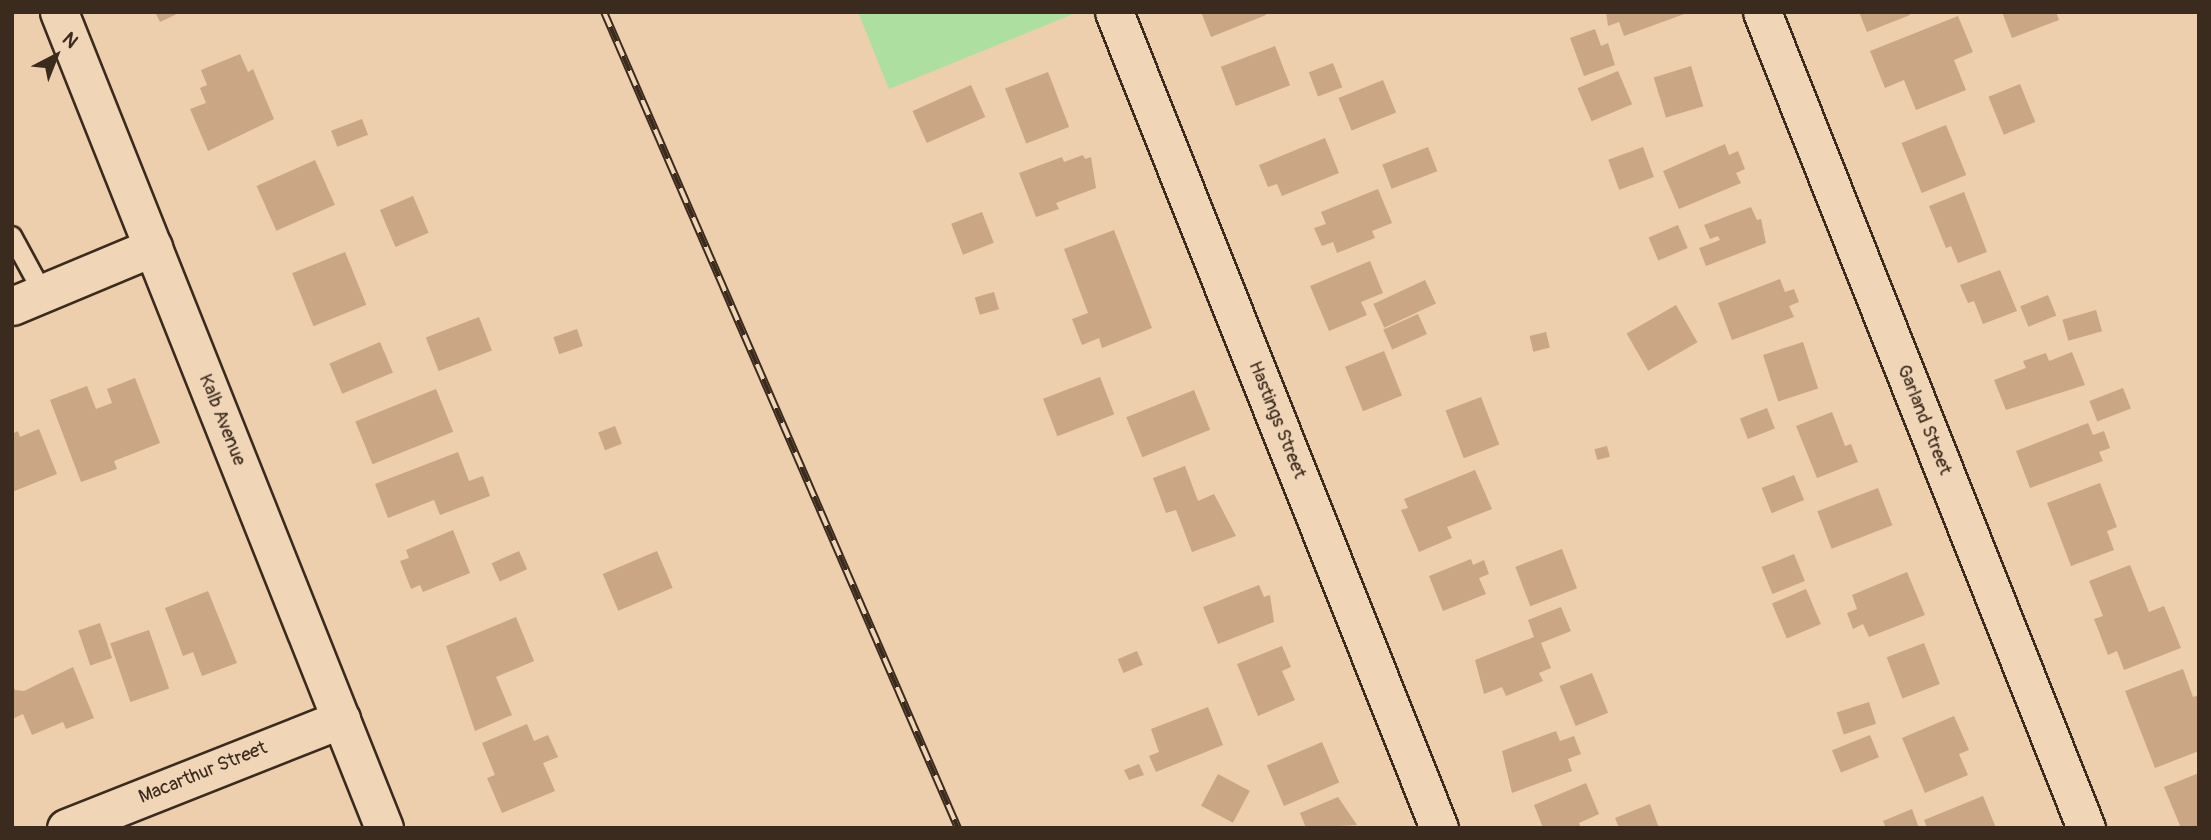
<!DOCTYPE html>
<html>
<head>
<meta charset="utf-8">
<style>
  body { margin:0 }
  #map { position:relative; width:2211px; height:840px; overflow:hidden; background:#edcead; font-family:Pangolin,sans-serif }
  div>[style] { position:absolute }
  [style*='--x'] { left:calc(var(--x)*1px); top:calc(var(--y)*1px); width:calc(var(--w)*1px); rotate:calc(var(--a)*1deg) }
  .green>* { inset:0; background:#addfa0 }
  .building>* { inset:0; background:#cba684; transform-origin:0 0 }
  .roads { filter:drop-shadow(2px 0 #3b2a1e) drop-shadow(-2px 0 #3b2a1e) drop-shadow(0 2px #3b2a1e) drop-shadow(0 -2px #3b2a1e) }
  .service>* { height:18px; margin:-9px; padding:0 9px; transform-origin:9px; border-radius:9px; background:#f0d5b7 }
  .minor>* { height:37px; margin:-18.5px; padding:0 18.5px; transform-origin:18.5px; border-radius:18.5px; background:#f0d5b7 }
  .rail>* { height:8px; margin-top:-4px; transform-origin:0; background:repeating-linear-gradient(90deg,#f0d5b7 0 16px,#3b2a1e 0 32px); box-sizing:border-box; border-block:2px solid #3b2a1e }
  span { translate:-50% -50%; white-space:nowrap; text-align:center; line-height:1.15; -webkit-text-stroke:7px #f0d5b7; paint-order:stroke }
  .street-label { font-size:19px; color:#3b2a1e }
  .frame { position:absolute; inset:0; border:14px solid #3b2a1e; pointer-events:none }
  .north { position:absolute; left:21px; top:21px; width:70px; height:70px; -webkit-text-stroke:5px #f0d5b7; paint-order:stroke; rotate:42deg; font-size:19px; font-weight:700; line-height:28px; text-align:center; color:#3b2a1e }
  .north::after { content:''; display:block; margin:auto; width:24px; height:32px; background:#3b2a1e; clip-path:polygon(50% 0,100% 100%,50% 72%,0 100%) }
</style>
</head>
<body>
<div id="map">
  <div class="green">
    <div style="clip-path:polygon(858px 12px,1078px 12px,889px 89px)"></div>
  </div>
  <div class="building">
    <div style="clip-path:polygon(155px 12px,181px 12px,160px 22px)"></div>
    <div style="clip-path:polygon(1201px 12px,1265px 12px,1266px 15px,1211px 37px)"></div>
    <div style="clip-path:polygon(1606px 12px,1687px 12px,1687px 13px,1624px 36px,1619px 22px,1608px 26px)"></div>
    <div style="clip-path:polygon(1859px 12px,1909px 12px,1910px 15px,1867px 32px)"></div>
    <div style="clip-path:polygon(2002px 12px,2056px 12px,2059px 20px,2012px 38px)"></div>
    <div style="clip-path:polygon(1958px 16px,1973px 52px,1954px 60px,1966px 90px,1916px 110px,1904px 80px,1885px 88px,1870px 51px)"></div>
    <div style="clip-path:polygon(1595px 29px,1601px 46px,1608px 43px,1615px 65px,1584px 76px,1570px 38px)"></div>
    <div style="left:1275px;top:46px;width:42px;height:58px;rotate:69deg"></div>
    <div style="clip-path:polygon(240px 54px,248px 72px,253px 69px,274px 119px,208px 151px,190px 109px,206px 103px,200px 88px,207px 85px,201px 70px)"></div>
    <div style="left:1333px;top:63px;width:26px;height:26px;rotate:69deg"></div>
    <div style="left:1691px;top:66px;width:42px;height:39px;rotate:73deg"></div>
    <div style="left:1618px;top:71px;width:36px;height:44px;rotate:67deg"></div>
    <div style="left:1048px;top:72px;width:59px;height:46px;rotate:69deg"></div>
    <div style="left:1383px;top:80px;width:35px;height:48px;rotate:68deg"></div>
    <div style="left:2020px;top:84px;width:41px;height:34px;rotate:68deg"></div>
    <div style="left:971px;top:85px;width:35px;height:64px;rotate:66deg"></div>
    <div style="left:362px;top:119px;width:17px;height:33px;rotate:69deg"></div>
    <div style="left:1946px;top:125px;width:54px;height:48px;rotate:68deg"></div>
    <div style="clip-path:polygon(1325px 138px,1339px 173px,1282px 196px,1277px 184px,1268px 187px,1259px 165px)"></div>
    <div style="clip-path:polygon(1725px 144px,1729px 155px,1738px 151px,1745px 169px,1736px 173px,1741px 183px,1679px 209px,1663px 171px)"></div>
    <div style="left:1428px;top:147px;width:26px;height:49px;rotate:69deg"></div>
    <div style="left:1643px;top:147px;width:32px;height:37px;rotate:70deg"></div>
    <div style="clip-path:polygon(1083px 155px,1085px 159px,1091px 157px,1096px 188px,1056px 203px,1059px 209px,1036px 217px,1019px 173px,1062px 157px,1064px 162px)"></div>
    <div style="left:315px;top:160px;width:49px;height:64px;rotate:66deg"></div>
    <div style="clip-path:polygon(1378px 189px,1392px 223px,1372px 231px,1375px 238px,1337px 253px,1333px 242px,1322px 246px,1314px 228px,1326px 224px,1321px 212px)"></div>
    <div style="clip-path:polygon(1964px 192px,1987px 252px,1958px 263px,1951px 246px,1946px 248px,1929px 206px)"></div>
    <div style="left:413px;top:196px;width:40px;height:36px;rotate:67deg"></div>
    <div style="clip-path:polygon(1751px 207px,1757px 220px,1761px 219px,1766px 243px,1706px 266px,1699px 248px,1720px 240px,1718px 236px,1710px 239px,1704px 225px)"></div>
    <div style="left:982px;top:212px;width:33px;height:33px;rotate:69deg"></div>
    <div style="left:1678px;top:225px;width:25px;height:32px;rotate:67deg"></div>
    <div style="clip-path:polygon(1114px 230px,1152px 328px,1102px 348px,1099px 338px,1082px 345px,1072px 319px,1088px 313px,1064px 249px)"></div>
    <div style="left:345px;top:252px;width:57px;height:57px;rotate:68deg"></div>
    <div style="clip-path:polygon(1370px 261px,1383px 293px,1361px 302px,1367px 315px,1329px 331px,1310px 286px)"></div>
    <div style="clip-path:polygon(2000px 270px,2017px 311px,1983px 324px,1974px 301px,1968px 303px,1960px 285px)"></div>
    <div style="clip-path:polygon(1780px 279px,1785px 292px,1794px 289px,1799px 302px,1789px 306px,1794px 317px,1732px 340px,1718px 303px)"></div>
    <div style="left:1425px;top:280px;width:26px;height:57px;rotate:65deg"></div>
    <div style="left:994px;top:292px;width:18px;height:20px;rotate:74deg"></div>
    <div style="left:2048px;top:295px;width:22px;height:30px;rotate:68deg"></div>
    <div style="left:1676px;top:305px;width:43px;height:57px;rotate:60deg"></div>
    <div style="left:2096px;top:310px;width:22px;height:35px;rotate:74deg"></div>
    <div style="left:1418px;top:314px;width:22px;height:38px;rotate:66deg"></div>
    <div style="left:479px;top:317px;width:36px;height:57px;rotate:69deg"></div>
    <div style="left:577px;top:329px;width:18px;height:25px;rotate:71deg"></div>
    <div style="left:1546px;top:332px;width:16px;height:17px;rotate:76deg"></div>
    <div style="left:380px;top:342px;width:33px;height:55px;rotate:67deg"></div>
    <div style="left:1803px;top:342px;width:49px;height:42px;rotate:72deg"></div>
    <div style="left:1384px;top:351px;width:48px;height:42px;rotate:68deg"></div>
    <div style="clip-path:polygon(2072px 352px,2085px 385px,2006px 410px,1994px 380px,2026px 368px,2023px 361px,2046px 353px,2049px 361px)"></div>
    <div style="left:1100px;top:377px;width:40px;height:61px;rotate:69deg"></div>
    <div style="clip-path:polygon(135px 378px,160px 443px,114px 461px,117px 469px,81px 482px,50px 400px,87px 386px,96px 409px,112px 403px,107px 389px)"></div>
    <div style="left:2123px;top:388px;width:22px;height:36px;rotate:69deg"></div>
    <div style="left:436px;top:389px;width:46px;height:87px;rotate:68deg"></div>
    <div style="left:1194px;top:390px;width:43px;height:73px;rotate:68deg"></div>
    <div style="left:1481px;top:397px;width:51px;height:38px;rotate:69deg"></div>
    <div style="left:1767px;top:408px;width:22px;height:29px;rotate:69deg"></div>
    <div style="clip-path:polygon(1832px 412px,1845px 446px,1851px 444px,1858px 462px,1817px 478px,1796px 426px)"></div>
    <div style="clip-path:polygon(2088px 423px,2093px 435px,2104px 431px,2110px 448px,2099px 452px,2103px 461px,2030px 488px,2016px 451px)"></div>
    <div style="left:615px;top:426px;width:19px;height:18px;rotate:69deg"></div>
    <div style="clip-path:polygon(39px 429px,57px 474px,12px 492px,12px 434px,18px 431px,20px 437px)"></div>
    <div style="left:1607px;top:446px;width:11px;height:13px;rotate:75deg"></div>
    <div style="clip-path:polygon(458px 452px,469px 481px,483px 476px,490px 496px,440px 515px,434px 500px,388px 518px,375px 484px)"></div>
    <div style="clip-path:polygon(1185px 466px,1198px 501px,1214px 494px,1236px 536px,1192px 552px,1176px 510px,1166px 513px,1153px 478px)"></div>
    <div style="clip-path:polygon(1475px 470px,1492px 509px,1447px 527px,1452px 538px,1419px 552px,1401px 510px,1408px 508px,1404px 499px)"></div>
    <div style="left:1794px;top:475px;width:27px;height:35px;rotate:68deg"></div>
    <div style="clip-path:polygon(2100px 483px,2117px 527px,2107px 531px,2114px 550px,2071px 566px,2047px 503px)"></div>
    <div style="left:1878px;top:488px;width:40px;height:65px;rotate:69deg"></div>
    <div style="clip-path:polygon(453px 530px,470px 573px,423px 592px,420px 585px,411px 589px,400px 561px,409px 558px,406px 550px)"></div>
    <div style="left:1562px;top:549px;width:42px;height:50px;rotate:69deg"></div>
    <div style="left:519px;top:551px;width:20px;height:30px;rotate:66deg"></div>
    <div style="left:657px;top:551px;width:40px;height:59px;rotate:67deg"></div>
    <div style="left:1794px;top:554px;width:29px;height:35px;rotate:68deg"></div>
    <div style="clip-path:polygon(1471px 559px,1473px 565px,1484px 560px,1489px 574px,1479px 578px,1486px 594px,1443px 611px,1429px 576px)"></div>
    <div style="clip-path:polygon(2130px 565px,2149px 612px,2164px 606px,2181px 648px,2124px 670px,2117px 651px,2108px 655px,2094px 619px,2103px 616px,2089px 581px)"></div>
    <div style="clip-path:polygon(1907px 572px,1925px 615px,1869px 637px,1863px 624px,1853px 629px,1847px 613px,1857px 609px,1852px 595px)"></div>
    <div style="clip-path:polygon(1259px 585px,1264px 597px,1270px 595px,1274px 622px,1218px 644px,1203px 607px)"></div>
    <div style="left:1806px;top:589px;width:38px;height:37px;rotate:67deg"></div>
    <div style="clip-path:polygon(208px 591px,237px 663px,202px 676px,193px 652px,183px 656px,165px 608px)"></div>
    <div style="clip-path:polygon(1561px 607px,1571px 631px,1541px 643px,1551px 668px,1539px 673px,1543px 681px,1506px 696px,1502px 687px,1484px 694px,1475px 660px,1534px 637px,1528px 620px)"></div>
    <div style="clip-path:polygon(516px 617px,534px 661px,496px 677px,512px 715px,475px 731px,446px 646px)"></div>
    <div style="left:100px;top:623px;width:37px;height:23px;rotate:71deg"></div>
    <div style="left:149px;top:630px;width:62px;height:41px;rotate:71deg"></div>
    <div style="left:1924px;top:643px;width:44px;height:40px;rotate:69deg"></div>
    <div style="clip-path:polygon(1282px 646px,1291px 667px,1282px 671px,1295px 700px,1258px 716px,1237px 664px)"></div>
    <div style="left:1137px;top:651px;width:15px;height:21px;rotate:67deg"></div>
    <div style="clip-path:polygon(73px 667px,94px 718px,66px 729px,63px 722px,32px 735px,23px 714px,12px 719px,12px 684px,15px 690px,24px 691px)"></div>
    <div style="clip-path:polygon(2183px 669px,2193px 697px,2199px 695px,2199px 751px,2155px 768px,2125px 691px)"></div>
    <div style="left:1592px;top:673px;width:43px;height:35px;rotate:68deg"></div>
    <div style="left:1869px;top:702px;width:23px;height:34px;rotate:72deg"></div>
    <div style="clip-path:polygon(1208px 707px,1223px 745px,1156px 772px,1149px 756px,1159px 752px,1151px 729px)"></div>
    <div style="clip-path:polygon(1954px 716px,1969px 750px,1959px 754px,1968px 775px,1925px 793px,1902px 738px)"></div>
    <div style="clip-path:polygon(527px 724px,534px 741px,548px 735px,558px 757px,543px 763px,555px 791px,502px 813px,487px 778px,495px 775px,482px 743px)"></div>
    <div style="clip-path:polygon(1556px 731px,1560px 741px,1574px 736px,1581px 754px,1568px 759px,1572px 771px,1512px 793px,1502px 751px)"></div>
    <div style="left:1870px;top:735px;width:24px;height:41px;rotate:68deg"></div>
    <div style="left:1322px;top:742px;width:44px;height:60px;rotate:67deg"></div>
    <div style="clip-path:polygon(1139px 764px,1144px 775px,1129px 780px,1124px 770px)"></div>
    <div style="clip-path:polygon(2199px 773px,2199px 828px,2181px 828px,2164px 787px)"></div>
    <div style="left:1218px;top:774px;width:36px;height:36px;rotate:28deg"></div>
    <div style="clip-path:polygon(1586px 783px,1599px 814px,1579px 823px,1581px 828px,1543px 828px,1534px 805px)"></div>
    <div style="clip-path:polygon(1983px 796px,1996px 828px,1927px 828px,1924px 820px)"></div>
    <div style="clip-path:polygon(1338px 797px,1357px 825px,1306px 828px,1300px 813px)"></div>
    <div style="clip-path:polygon(1650px 804px,1659px 828px,1619px 828px,1615px 818px)"></div>
    <div style="clip-path:polygon(1912px 809px,1919px 828px,1886px 828px,1883px 821px)"></div>
  </div>
  <div class="roads">
    <div class="service">
      <div style="--x:12;--y:236;--w:65;--a:61.5"></div>
    </div>
    <div class="minor">
      <div style="--x:59;--y:12;--w:878;--a:68.28"></div>
      <div style="--x:1114;--y:12;--w:878;--a:68.28"></div>
      <div style="--x:1762;--y:12;--w:878;--a:68.34"></div>
      <div style="--x:12;--y:306;--w:153;--a:-22.7"></div>
      <div style="--x:66;--y:828;--w:296;--a:-21.6"></div>
    </div>
  </div>
  <div class="rail">
    <div style="--x:604;--y:12;--w:889;--a:66.55"></div>
  </div>
  <div class="street-label">
    <span style="left:222px;top:420px;rotate:68deg">Kalb Avenue</span>
    <span style="left:1277px;top:420px;rotate:68deg">Hastings Street</span>
    <span style="left:1924px;top:420px;rotate:68deg">Garland Street</span>
    <span style="left:203px;top:773px;rotate:-22deg">Macarthur Street</span>
  </div>
  <div class="frame"></div>
  <div class="north">N</div>
</div>
</body>
</html>
